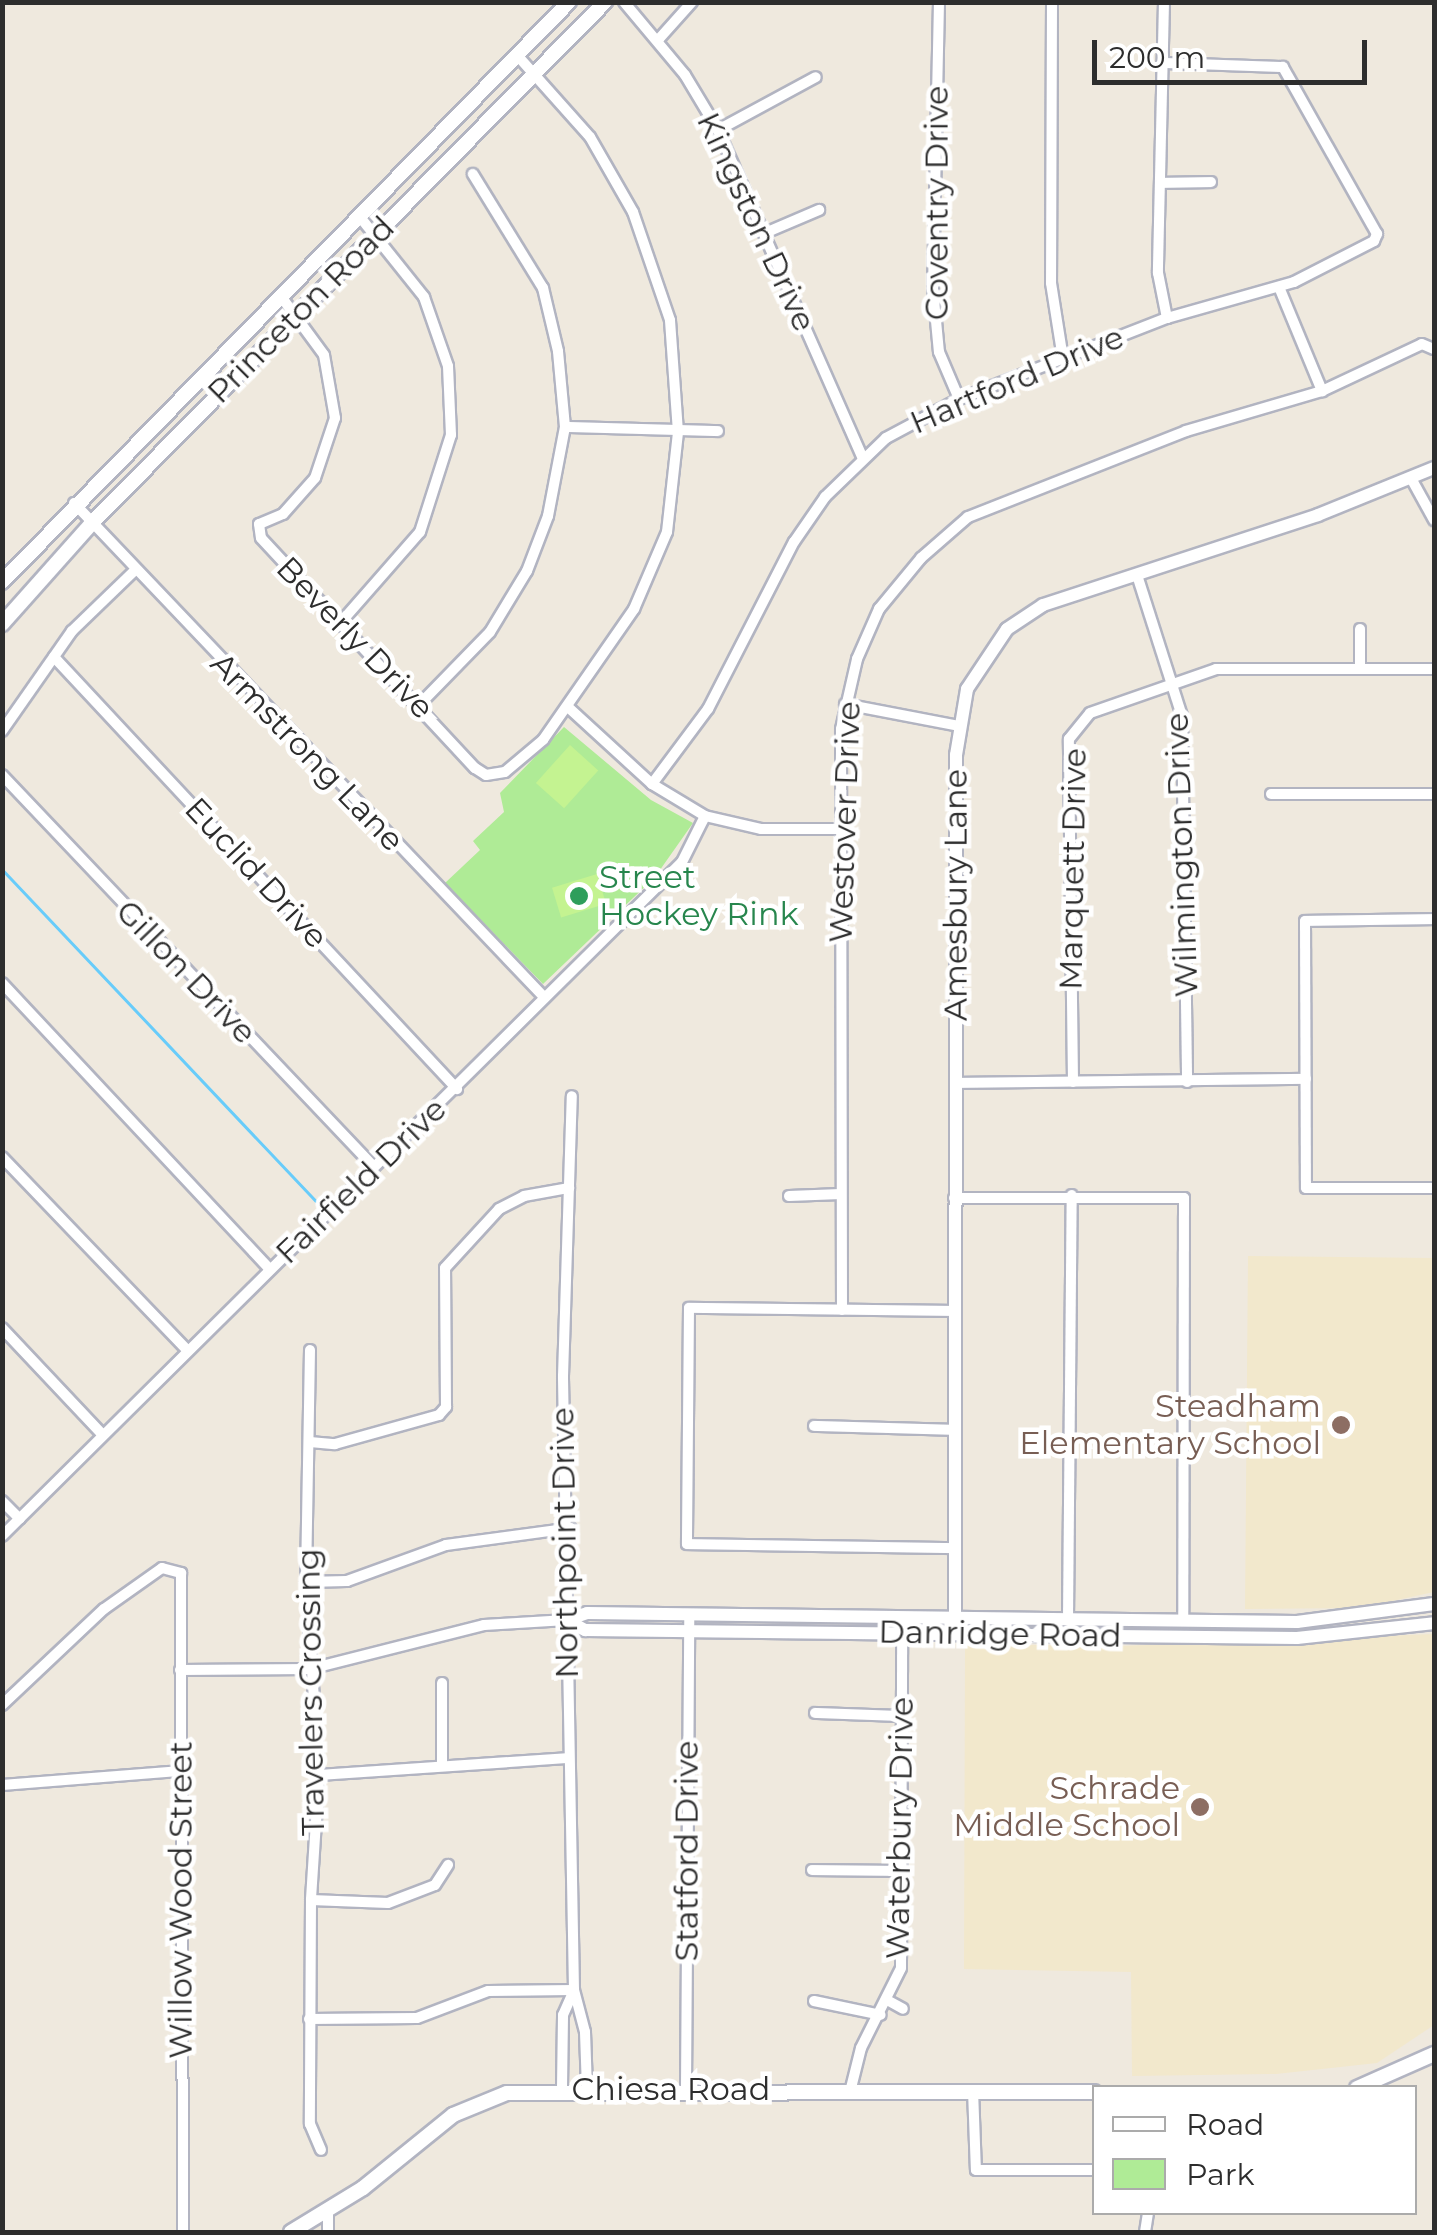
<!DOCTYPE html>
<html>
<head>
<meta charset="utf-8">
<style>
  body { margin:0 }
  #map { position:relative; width:1437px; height:2235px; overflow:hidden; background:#efe9de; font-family:Montserrat,sans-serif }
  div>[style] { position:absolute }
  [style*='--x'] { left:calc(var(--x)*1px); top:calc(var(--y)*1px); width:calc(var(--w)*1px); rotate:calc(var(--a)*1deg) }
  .education>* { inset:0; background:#f2e8cc }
  .green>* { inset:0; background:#afeb96 }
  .pitch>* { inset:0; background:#c4f391; transform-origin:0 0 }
  .stream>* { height:2.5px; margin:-1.25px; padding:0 1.25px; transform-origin:1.25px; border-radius:1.25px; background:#68ccfa }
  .roads { filter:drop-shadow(2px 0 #b2b4c1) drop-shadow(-2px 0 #b2b4c1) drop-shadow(0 2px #b2b4c1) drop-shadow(0 -2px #b2b4c1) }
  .minor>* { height:10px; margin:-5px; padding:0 5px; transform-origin:5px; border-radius:5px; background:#fff }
  .tertiary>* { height:12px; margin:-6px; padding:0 6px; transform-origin:6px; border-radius:6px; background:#fff }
  .secondary>* { height:14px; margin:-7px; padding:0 7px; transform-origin:7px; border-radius:7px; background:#fff }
  .dots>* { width:28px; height:28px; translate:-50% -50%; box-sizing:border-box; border:5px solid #fff; border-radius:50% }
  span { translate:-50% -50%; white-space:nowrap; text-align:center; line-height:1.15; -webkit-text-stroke:9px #fff; paint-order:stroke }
  .street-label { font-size:32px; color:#2d2d2d }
  .leisure-label { font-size:32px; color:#27864d }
  .left { translate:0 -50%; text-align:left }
  .education-label { font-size:32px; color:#785e54 }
  .right { translate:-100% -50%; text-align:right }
  .frame { position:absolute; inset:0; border:5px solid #2d2d2d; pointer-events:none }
  .legend { position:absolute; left:1092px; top:2085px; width:325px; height:130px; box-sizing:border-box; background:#fff; border:2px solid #ababab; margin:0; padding:12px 18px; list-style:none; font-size:30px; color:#2d2d2d }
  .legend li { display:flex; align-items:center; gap:20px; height:50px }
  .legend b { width:50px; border:2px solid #ababab }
  .scale { position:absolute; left:1092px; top:40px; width:275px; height:45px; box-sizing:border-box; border:5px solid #2d2d2d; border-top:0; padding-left:12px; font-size:30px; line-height:35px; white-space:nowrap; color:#2d2d2d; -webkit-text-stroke:8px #fff; paint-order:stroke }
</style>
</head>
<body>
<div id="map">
  <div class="education">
    <div style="clip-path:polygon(1248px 1256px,1434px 1258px,1434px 1592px,1360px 1608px,1245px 1609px)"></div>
    <div style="clip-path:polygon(1434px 1634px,1434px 2025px,1377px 2063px,1276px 2074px,1132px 2076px,1131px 1972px,964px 1969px,965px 1644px,1119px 1646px)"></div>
  </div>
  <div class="green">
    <div style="clip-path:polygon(564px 727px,651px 800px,693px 823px,655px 877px,543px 984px,445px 883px,480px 850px,473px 841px,504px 812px,500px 793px)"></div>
  </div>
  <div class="pitch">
    <div style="left:570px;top:745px;width:38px;height:51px;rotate:42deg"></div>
    <div style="left:597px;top:874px;width:31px;height:47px;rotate:73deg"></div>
  </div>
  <div class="stream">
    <div style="--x:2;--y:869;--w:457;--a:46.6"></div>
  </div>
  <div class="roads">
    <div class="minor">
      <div style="--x:624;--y:2;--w:95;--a:50.1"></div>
      <div style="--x:685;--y:75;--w:64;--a:59"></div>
      <div style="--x:718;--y:130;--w:357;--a:66.2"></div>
      <div style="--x:939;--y:2;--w:287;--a:91.2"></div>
      <div style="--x:933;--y:289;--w:63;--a:84.6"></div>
      <div style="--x:939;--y:352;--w:51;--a:66.9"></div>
      <div style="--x:1052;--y:2;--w:281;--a:90.2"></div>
      <div style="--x:1051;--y:283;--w:77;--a:81"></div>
      <div style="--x:1164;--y:2;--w:271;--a:91.3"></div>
      <div style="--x:1158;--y:273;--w:46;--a:78.7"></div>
      <div style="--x:658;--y:40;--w:51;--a:-48.2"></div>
      <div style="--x:718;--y:130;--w:111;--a:-28.4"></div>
      <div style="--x:1160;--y:183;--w:51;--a:-1.1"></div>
      <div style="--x:765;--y:233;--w:59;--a:-23.1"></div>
      <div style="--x:1279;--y:287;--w:113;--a:67.5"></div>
      <div style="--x:280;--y:295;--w:74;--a:53.7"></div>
      <div style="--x:324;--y:355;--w:64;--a:80.1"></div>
      <div style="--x:335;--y:418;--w:63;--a:108.4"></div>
      <div style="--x:315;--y:478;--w:48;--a:131.6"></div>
      <div style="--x:283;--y:514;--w:26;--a:157"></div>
      <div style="--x:259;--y:524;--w:14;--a:82"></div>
      <div style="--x:261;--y:538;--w:314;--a:47.1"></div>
      <div style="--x:475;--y:768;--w:13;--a:32"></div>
      <div style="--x:486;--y:775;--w:19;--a:-9"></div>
      <div style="--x:505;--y:772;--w:50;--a:-40.1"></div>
      <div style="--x:543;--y:740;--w:160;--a:-55.2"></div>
      <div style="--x:634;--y:609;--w:84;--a:-66.8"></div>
      <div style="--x:667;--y:532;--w:101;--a:-83.7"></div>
      <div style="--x:678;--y:432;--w:112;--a:-94.1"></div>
      <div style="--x:670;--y:320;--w:114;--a:-108.9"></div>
      <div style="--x:633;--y:212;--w:86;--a:-119.8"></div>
      <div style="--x:590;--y:137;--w:110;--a:-131.7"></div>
      <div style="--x:565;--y:427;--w:153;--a:1.5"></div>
      <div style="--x:1412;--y:480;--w:46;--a:61.2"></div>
      <div style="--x:74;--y:503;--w:682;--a:46.43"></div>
      <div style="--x:1137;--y:575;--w:148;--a:72.3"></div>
      <div style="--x:1182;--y:716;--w:366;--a:89.2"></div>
      <div style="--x:342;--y:621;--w:118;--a:-48.8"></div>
      <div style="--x:420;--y:532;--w:102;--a:-72.3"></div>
      <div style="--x:451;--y:435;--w:69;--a:-92.5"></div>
      <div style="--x:448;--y:366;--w:73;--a:-109.2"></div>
      <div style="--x:424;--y:297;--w:102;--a:-128.7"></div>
      <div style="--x:1360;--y:629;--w:40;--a:90"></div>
      <div style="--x:54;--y:657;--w:591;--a:46.99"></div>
      <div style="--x:845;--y:704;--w:116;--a:10.9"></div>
      <div style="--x:418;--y:706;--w:103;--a:-45.8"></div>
      <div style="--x:490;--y:632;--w:71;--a:-58.8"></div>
      <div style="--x:527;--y:571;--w:59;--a:-69.1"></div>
      <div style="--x:548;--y:516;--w:91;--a:-79.2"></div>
      <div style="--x:565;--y:427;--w:76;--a:-95.3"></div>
      <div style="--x:558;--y:351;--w:65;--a:-103.4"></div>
      <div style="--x:543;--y:288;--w:134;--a:-121.6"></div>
      <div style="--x:569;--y:708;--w:113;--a:42.5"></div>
      <div style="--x:652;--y:784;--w:62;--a:31.1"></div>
      <div style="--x:705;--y:816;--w:57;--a:13.1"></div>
      <div style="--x:761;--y:829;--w:77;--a:0"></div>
      <div style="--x:2;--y:731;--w:122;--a:-55"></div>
      <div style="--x:72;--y:631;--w:85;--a:-44"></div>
      <div style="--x:2;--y:775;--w:539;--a:46.5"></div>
      <div style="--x:652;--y:784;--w:94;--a:-53.3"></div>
      <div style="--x:708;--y:709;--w:188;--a:-62.8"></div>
      <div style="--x:794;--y:542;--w:55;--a:-55.4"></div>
      <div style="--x:825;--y:497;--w:85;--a:-44"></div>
      <div style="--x:886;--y:438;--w:83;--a:-28.1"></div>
      <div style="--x:959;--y:399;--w:223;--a:-21.3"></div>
      <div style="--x:1167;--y:318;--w:132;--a:-15.8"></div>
      <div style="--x:1294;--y:282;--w:90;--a:-27.1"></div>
      <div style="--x:1374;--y:241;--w:8;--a:-67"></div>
      <div style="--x:1377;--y:234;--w:192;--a:-119.4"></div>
      <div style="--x:1283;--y:67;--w:120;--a:-178.1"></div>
      <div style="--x:1271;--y:794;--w:163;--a:0"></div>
      <div style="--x:1434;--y:919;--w:129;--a:179.1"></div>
      <div style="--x:1305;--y:921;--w:267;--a:89.8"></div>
      <div style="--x:1306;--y:1188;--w:128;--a:0"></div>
      <div style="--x:2;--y:983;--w:391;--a:46.9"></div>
      <div style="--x:1073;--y:1082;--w:343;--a:-90.7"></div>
      <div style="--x:1069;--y:739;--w:33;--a:-51"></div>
      <div style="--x:1090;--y:713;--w:133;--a:-19.2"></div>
      <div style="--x:1216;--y:669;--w:218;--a:0"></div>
      <div style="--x:956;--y:1083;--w:350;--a:-0.7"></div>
      <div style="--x:2;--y:1157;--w:266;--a:46.2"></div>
      <div style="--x:789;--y:1196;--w:52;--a:-2.2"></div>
      <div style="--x:954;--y:1198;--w:230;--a:0"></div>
      <div style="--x:1184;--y:1198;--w:420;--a:90.1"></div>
      <div style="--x:842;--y:1310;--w:581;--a:-90.1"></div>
      <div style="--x:841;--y:729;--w:72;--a:-77.1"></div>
      <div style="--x:857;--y:659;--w:55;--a:-66.3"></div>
      <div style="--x:879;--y:609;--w:66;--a:-50.5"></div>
      <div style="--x:921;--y:558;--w:62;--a:-41.1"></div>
      <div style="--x:968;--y:517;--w:234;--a:-21.5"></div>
      <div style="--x:1186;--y:431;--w:142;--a:-16.4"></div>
      <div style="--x:1322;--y:391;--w:110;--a:-25.2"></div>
      <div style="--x:1422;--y:344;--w:13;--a:23"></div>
      <div style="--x:953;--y:1311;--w:264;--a:-179.3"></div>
      <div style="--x:689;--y:1308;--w:236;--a:90.5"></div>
      <div style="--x:687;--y:1544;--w:269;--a:0.9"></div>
      <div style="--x:2;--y:1328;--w:146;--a:46.7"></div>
      <div style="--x:310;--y:1350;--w:232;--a:91"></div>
      <div style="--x:306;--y:1582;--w:193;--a:86.1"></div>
      <div style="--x:319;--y:1775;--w:125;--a:93.7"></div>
      <div style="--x:311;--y:1900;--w:224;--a:90.3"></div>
      <div style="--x:310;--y:2124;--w:28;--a:67"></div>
      <div style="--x:814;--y:1426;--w:140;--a:1.6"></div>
      <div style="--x:310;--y:1442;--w:25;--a:5"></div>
      <div style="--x:335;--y:1444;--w:108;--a:-15.6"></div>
      <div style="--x:439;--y:1415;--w:11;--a:-49"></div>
      <div style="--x:446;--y:1407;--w:139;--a:-90.4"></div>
      <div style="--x:445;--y:1268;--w:80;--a:-47.5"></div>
      <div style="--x:499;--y:1209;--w:28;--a:-27"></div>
      <div style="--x:524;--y:1196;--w:46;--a:-10.1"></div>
      <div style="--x:2;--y:1501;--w:25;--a:45"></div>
      <div style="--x:2;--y:1536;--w:957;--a:-44.75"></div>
      <div style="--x:682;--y:862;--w:51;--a:-63.4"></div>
      <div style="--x:306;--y:1582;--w:41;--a:-1.4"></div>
      <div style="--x:347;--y:1581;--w:105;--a:-20"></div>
      <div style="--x:446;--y:1545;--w:126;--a:-7.7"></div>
      <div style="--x:1068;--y:1618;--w:423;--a:-89.5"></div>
      <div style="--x:180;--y:1670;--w:130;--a:-0.4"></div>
      <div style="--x:310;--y:1669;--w:179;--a:-14.2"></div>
      <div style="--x:484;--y:1625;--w:83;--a:-3.4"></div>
      <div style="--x:442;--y:1683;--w:79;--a:90"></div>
      <div style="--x:2;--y:1705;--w:140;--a:-43.3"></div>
      <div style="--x:104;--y:1609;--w:71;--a:-35.3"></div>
      <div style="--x:162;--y:1568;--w:20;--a:15"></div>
      <div style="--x:181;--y:1573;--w:659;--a:89.83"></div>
      <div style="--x:815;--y:1713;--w:87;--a:2"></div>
      <div style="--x:319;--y:1775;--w:248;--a:-3.9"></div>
      <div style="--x:2;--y:1785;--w:180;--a:-4.5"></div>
      <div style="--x:812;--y:1870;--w:89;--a:0.6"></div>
      <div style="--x:311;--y:1900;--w:77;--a:2.2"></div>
      <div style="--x:388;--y:1903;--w:50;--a:-21"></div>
      <div style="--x:435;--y:1885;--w:24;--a:-57"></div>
      <div style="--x:887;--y:2000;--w:18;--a:29"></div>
      <div style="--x:814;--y:2001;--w:68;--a:11.8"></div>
      <div style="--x:309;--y:2019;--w:108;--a:-0.5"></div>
      <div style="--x:417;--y:2018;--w:76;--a:-20.8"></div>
      <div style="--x:488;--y:1991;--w:86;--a:-0.7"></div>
      <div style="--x:574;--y:1990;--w:614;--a:-91.03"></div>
      <div style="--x:563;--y:1376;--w:280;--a:-88.2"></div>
      <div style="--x:562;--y:2088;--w:73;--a:-89.2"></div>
      <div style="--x:563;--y:2015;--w:27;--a:-66"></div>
      <div style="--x:574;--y:1990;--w:43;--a:75.3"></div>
      <div style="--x:585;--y:2032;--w:56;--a:88"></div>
      <div style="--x:686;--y:2088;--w:474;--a:-89.6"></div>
      <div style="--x:851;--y:2088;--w:41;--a:-76"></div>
      <div style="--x:861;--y:2048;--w:89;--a:-63.4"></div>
      <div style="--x:901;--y:1968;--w:351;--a:-89.8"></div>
      <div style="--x:973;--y:2090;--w:80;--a:87.9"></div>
      <div style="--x:976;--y:2170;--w:118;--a:0"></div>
      <div style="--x:328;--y:2212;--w:20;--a:90"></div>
      <div style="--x:1145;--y:2232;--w:20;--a:-81"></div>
    </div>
    <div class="tertiary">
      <div style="--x:567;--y:1620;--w:21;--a:29"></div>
      <div style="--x:585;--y:1630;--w:712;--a:0.64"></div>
      <div style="--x:1297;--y:1638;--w:138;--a:-6.2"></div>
      <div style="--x:567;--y:1620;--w:21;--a:-19"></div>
      <div style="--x:587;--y:1613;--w:710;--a:0.73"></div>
      <div style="--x:1297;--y:1622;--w:138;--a:-7.5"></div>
      <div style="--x:955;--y:1633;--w:878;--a:-89.93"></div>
      <div style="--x:956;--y:755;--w:67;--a:-80.5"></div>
      <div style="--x:967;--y:689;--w:72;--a:-56.3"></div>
      <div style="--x:1007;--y:629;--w:43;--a:-33.7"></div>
      <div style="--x:1043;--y:605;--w:289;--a:-18.1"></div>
      <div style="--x:1318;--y:515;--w:125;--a:-22.1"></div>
    </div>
    <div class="secondary">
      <div style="--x:2;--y:582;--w:811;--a:-45.65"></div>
      <div style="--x:2;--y:624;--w:134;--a:-48.3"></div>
      <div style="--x:91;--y:524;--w:733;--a:-45.44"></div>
      <div style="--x:1357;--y:2088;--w:84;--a:-23.8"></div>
      <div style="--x:291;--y:2232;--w:84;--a:-31.4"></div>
      <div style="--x:363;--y:2188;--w:116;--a:-39"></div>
      <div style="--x:453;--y:2115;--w:58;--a:-22.2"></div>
      <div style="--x:507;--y:2093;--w:587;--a:-0.1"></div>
    </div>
  </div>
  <div class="dots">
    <div style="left:579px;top:896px;background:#2e9e5b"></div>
    <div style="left:1341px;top:1425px;background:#8d6e63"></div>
    <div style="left:1200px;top:1807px;background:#8d6e63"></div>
  </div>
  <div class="street-label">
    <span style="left:937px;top:203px;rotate:-90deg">Coventry Drive</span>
    <span style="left:756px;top:222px;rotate:65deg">Kingston Drive</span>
    <span style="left:301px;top:310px;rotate:-45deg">Princeton Road</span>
    <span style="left:1017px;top:380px;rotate:-23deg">Hartford Drive</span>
    <span style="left:355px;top:638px;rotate:46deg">Beverly Drive</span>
    <span style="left:307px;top:752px;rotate:46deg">Armstrong Lane</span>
    <span style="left:845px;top:822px;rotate:-88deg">Westover Drive</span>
    <span style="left:1182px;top:855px;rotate:-92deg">Wilmington Drive</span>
    <span style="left:1073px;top:869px;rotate:-89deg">Marquett Drive</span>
    <span style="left:256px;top:873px;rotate:47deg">Euclid Drive</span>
    <span style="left:956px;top:895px;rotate:-90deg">Amesbury Lane</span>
    <span style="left:186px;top:972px;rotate:46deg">Gillon Drive</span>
    <span style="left:361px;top:1181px;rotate:-44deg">Fairfield Drive</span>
    <span style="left:565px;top:1543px;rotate:-91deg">Northpoint Drive</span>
    <span style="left:1000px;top:1634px;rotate:1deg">Danridge Road</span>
    <span style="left:311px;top:1692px;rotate:-91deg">Travelers Crossing</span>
    <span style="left:900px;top:1828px;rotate:-89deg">Waterbury Drive</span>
    <span style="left:687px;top:1851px;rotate:-90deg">Statford Drive</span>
    <span style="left:181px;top:1900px;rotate:-90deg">Willow Wood Street</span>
    <span style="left:671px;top:2089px">Chiesa Road</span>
  </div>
  <div class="leisure-label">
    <span class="left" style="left:599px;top:896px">Street<br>Hockey Rink</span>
  </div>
  <div class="education-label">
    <span class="right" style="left:1321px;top:1425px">Steadham<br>Elementary School</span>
    <span class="right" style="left:1180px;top:1807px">Schrade<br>Middle School</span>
  </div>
  <div class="frame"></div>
  <ul class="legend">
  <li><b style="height:12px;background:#fff"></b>Road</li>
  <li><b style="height:28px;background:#afeb96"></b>Park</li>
  </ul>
  <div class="scale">200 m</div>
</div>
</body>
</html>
